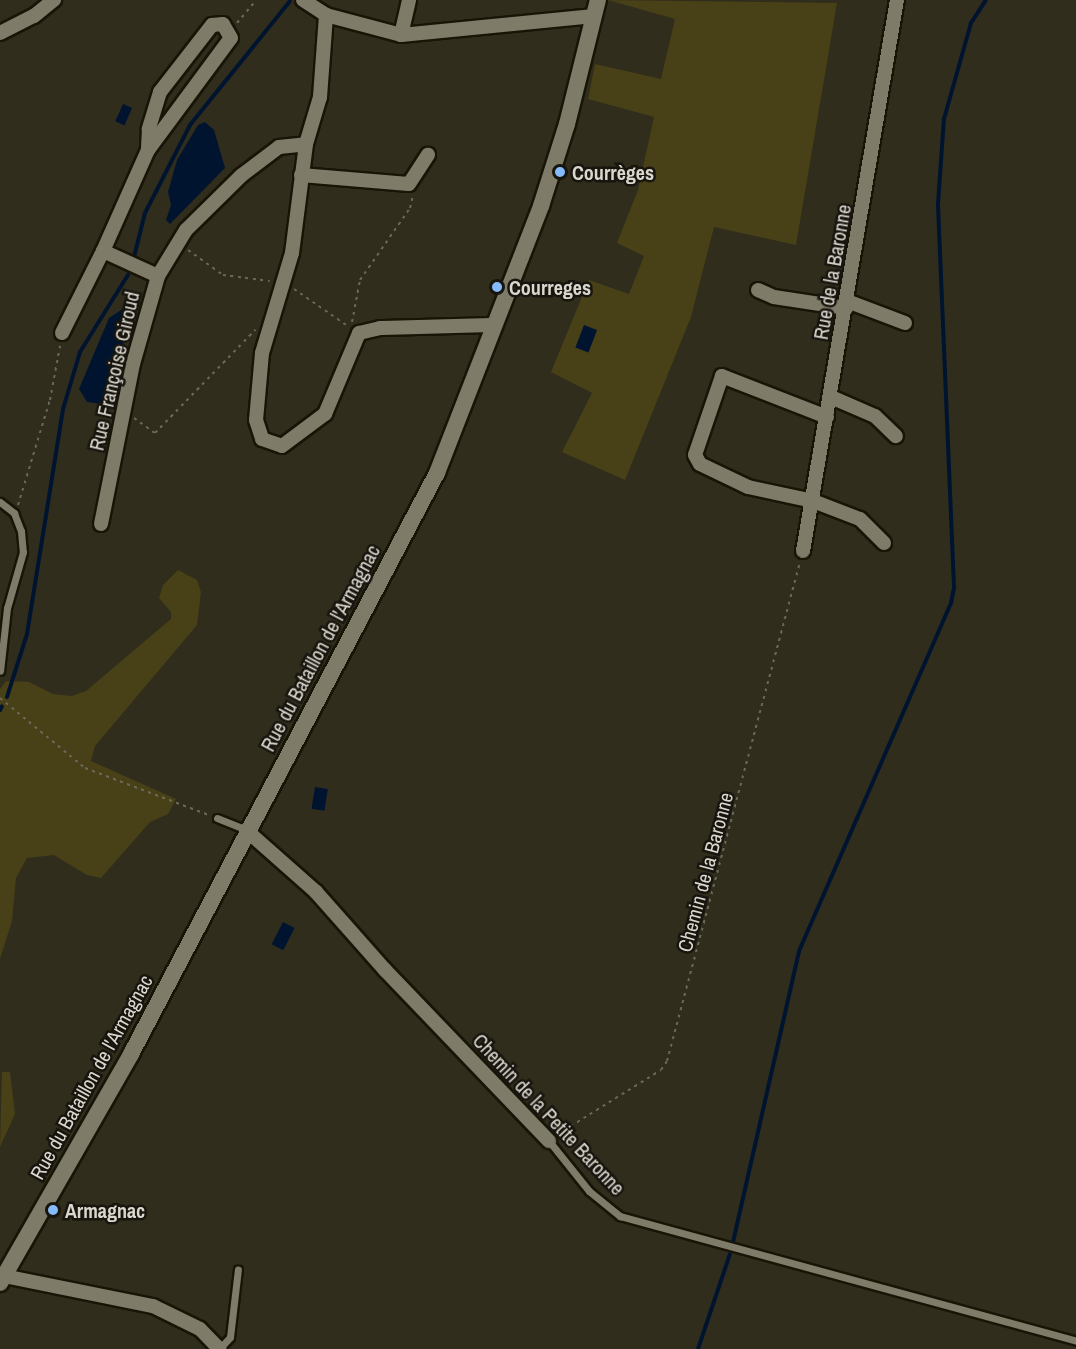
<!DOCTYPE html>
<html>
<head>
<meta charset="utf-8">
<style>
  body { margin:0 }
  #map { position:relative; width:1076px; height:1349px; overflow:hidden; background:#302d1d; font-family:"Archivo Narrow",sans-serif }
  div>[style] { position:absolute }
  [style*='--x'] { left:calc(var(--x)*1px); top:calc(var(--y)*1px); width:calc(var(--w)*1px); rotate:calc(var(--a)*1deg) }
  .green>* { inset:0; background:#484016 }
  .water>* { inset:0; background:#001430; transform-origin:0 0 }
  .stream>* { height:4px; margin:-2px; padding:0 2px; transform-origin:2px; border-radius:2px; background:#001430 }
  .path>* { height:2px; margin-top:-1px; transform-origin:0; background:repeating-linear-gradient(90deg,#6b685a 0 3px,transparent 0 7.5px) }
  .roads { filter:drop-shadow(2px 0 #181507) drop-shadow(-2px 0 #181507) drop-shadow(0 2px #181507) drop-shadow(0 -2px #181507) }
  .service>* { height:7px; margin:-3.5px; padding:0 3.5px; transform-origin:3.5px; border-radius:3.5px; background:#7f7b69 }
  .minor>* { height:14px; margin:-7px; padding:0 7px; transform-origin:7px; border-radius:7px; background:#7f7b69 }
  .tertiary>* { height:16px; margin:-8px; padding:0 8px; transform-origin:8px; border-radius:8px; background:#7f7b69 }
  .dots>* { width:16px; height:16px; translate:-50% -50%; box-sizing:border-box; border:3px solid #17150e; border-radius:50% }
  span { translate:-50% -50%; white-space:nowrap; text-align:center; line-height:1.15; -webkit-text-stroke:5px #17150e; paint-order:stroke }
  .poi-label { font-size:20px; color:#dad8ce; font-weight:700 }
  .left { translate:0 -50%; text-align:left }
  .street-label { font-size:20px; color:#dad8ce }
</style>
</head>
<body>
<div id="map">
  <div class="green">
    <div style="clip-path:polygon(608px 0,837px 3px,796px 245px,714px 227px,691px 317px,625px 480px,562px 452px,592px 393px,551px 372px,589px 280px,629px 294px,644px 256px,617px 243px,638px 190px,654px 117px,588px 99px,595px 64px,661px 79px,675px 19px)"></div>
    <div style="clip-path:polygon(178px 570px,197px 580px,201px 592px,197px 625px,95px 746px,91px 761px,176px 799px,168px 814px,150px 822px,101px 878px,87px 875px,54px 855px,27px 858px,16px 878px,12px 921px,0 959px,0 689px,6px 681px,29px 682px,53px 694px,72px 696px,86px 691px,171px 619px,171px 612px,159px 598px,163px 585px)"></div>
    <div style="clip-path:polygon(2px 1072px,10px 1072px,15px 1114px,0 1147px)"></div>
  </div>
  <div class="water">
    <div style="left:123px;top:104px;width:10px;height:19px;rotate:24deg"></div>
    <div style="clip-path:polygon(205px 122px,214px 130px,225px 168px,170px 224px,166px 220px,171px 205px,168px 192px,177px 160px,198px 125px)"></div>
    <div style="clip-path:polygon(124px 308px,130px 316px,109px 401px,104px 404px,87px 402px,79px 389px,109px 318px)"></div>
    <div style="left:584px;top:325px;width:14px;height:24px;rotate:21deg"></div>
    <div style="left:315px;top:787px;width:13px;height:22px;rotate:9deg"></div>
    <div style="left:283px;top:922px;width:13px;height:25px;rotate:27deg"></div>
  </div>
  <div class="stream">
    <div style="--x:133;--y:261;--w:49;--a:-76"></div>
    <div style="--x:145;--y:213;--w:99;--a:-62.9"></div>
    <div style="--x:190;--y:125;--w:159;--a:-51.1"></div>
    <div style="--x:7;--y:697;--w:66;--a:-72.4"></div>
    <div style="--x:27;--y:634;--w:228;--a:-80.9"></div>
    <div style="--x:63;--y:409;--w:59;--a:-73.4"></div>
    <div style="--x:80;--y:352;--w:91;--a:-58.1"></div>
    <div style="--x:0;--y:710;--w:4;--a:-63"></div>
    <div style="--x:733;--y:1242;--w:298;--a:-77.2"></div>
    <div style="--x:799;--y:951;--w:380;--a:-66.4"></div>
    <div style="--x:951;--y:603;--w:16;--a:-79"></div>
    <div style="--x:954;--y:587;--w:383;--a:-92.4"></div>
    <div style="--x:938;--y:204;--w:85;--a:-86"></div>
    <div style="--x:944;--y:119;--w:100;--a:-74.3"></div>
    <div style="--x:971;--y:23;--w:27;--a:-57"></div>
    <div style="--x:698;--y:1349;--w:100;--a:-71.4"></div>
  </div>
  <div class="path">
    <div style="--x:237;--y:23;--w:30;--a:-50"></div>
    <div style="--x:188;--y:250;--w:43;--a:35.5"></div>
    <div style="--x:223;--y:275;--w:47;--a:7.3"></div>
    <div style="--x:294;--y:289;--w:67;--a:34.6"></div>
    <div style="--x:352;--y:322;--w:43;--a:-79.2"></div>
    <div style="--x:360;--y:280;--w:88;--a:-55.2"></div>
    <div style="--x:410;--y:208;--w:13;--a:-77"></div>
    <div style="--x:134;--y:418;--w:26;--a:36"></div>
    <div style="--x:155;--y:433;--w:144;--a:-45.8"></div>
    <div style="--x:18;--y:505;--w:110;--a:-73.1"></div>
    <div style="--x:50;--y:400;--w:55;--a:-79.5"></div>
    <div style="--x:0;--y:698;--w:110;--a:39.5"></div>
    <div style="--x:85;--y:768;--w:133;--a:20.8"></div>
    <div style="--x:558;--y:1134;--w:121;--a:-31.9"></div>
    <div style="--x:661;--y:1070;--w:11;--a:-56"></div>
    <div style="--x:667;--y:1061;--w:516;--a:-75.08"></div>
  </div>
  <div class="roads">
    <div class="service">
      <div style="--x:0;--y:502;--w:18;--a:38"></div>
      <div style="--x:14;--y:513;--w:19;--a:69"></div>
      <div style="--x:21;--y:531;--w:21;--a:85"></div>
      <div style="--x:23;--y:552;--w:58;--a:105.9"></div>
      <div style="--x:7;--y:608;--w:63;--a:96.3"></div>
      <div style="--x:217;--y:818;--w:31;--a:22"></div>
      <div style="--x:549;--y:1141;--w:64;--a:51.3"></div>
      <div style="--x:589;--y:1191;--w:40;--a:39"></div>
      <div style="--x:620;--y:1216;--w:473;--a:15.3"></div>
      <div style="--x:219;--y:1349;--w:16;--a:-47"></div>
      <div style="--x:230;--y:1337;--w:68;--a:-83.3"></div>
    </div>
    <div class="minor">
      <div style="--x:303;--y:0;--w:27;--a:33"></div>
      <div style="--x:326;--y:15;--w:78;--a:14.9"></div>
      <div style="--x:401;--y:35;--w:194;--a:-5.6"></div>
      <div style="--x:0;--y:33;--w:38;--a:-27"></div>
      <div style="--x:34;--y:16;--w:26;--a:-39"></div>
      <div style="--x:401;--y:35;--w:36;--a:-77"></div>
      <div style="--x:306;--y:144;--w:110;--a:97.3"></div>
      <div style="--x:292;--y:253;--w:104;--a:106.7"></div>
      <div style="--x:262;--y:353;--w:67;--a:95.1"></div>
      <div style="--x:256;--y:420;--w:20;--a:72"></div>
      <div style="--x:262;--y:439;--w:21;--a:19"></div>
      <div style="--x:282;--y:446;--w:54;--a:-36.7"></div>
      <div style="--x:325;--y:414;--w:88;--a:-67.2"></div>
      <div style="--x:359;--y:333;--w:22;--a:-13"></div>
      <div style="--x:380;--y:328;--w:114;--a:-1.5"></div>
      <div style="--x:301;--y:175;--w:108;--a:4.8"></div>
      <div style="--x:409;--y:184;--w:35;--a:-57"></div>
      <div style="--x:103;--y:251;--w:111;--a:-66"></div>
      <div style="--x:148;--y:150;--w:139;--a:-53.5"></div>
      <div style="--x:231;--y:38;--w:16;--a:-120"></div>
      <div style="--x:223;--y:24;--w:11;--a:175"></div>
      <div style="--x:212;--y:25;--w:85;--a:127.8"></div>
      <div style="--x:160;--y:92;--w:39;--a:107"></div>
      <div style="--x:149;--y:129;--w:21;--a:93"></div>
      <div style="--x:758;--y:290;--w:17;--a:24"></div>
      <div style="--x:774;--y:297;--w:73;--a:8.7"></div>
      <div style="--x:847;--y:301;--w:62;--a:20.8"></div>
      <div style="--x:62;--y:333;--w:92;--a:-63.4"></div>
      <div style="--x:103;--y:251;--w:60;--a:24.4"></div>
      <div style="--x:831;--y:397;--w:48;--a:23.4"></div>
      <div style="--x:875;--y:416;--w:29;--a:44"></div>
      <div style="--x:827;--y:417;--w:113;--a:-158.7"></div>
      <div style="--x:722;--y:376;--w:83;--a:108.9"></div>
      <div style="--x:695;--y:455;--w:10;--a:61"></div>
      <div style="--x:700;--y:464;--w:53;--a:25.6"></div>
      <div style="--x:748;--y:487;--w:66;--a:12.2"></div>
      <div style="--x:813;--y:501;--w:50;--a:21"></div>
      <div style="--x:860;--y:519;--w:34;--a:45"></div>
      <div style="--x:101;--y:524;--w:163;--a:-78.7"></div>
      <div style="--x:133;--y:364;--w:91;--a:-74.1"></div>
      <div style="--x:158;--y:276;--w:54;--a:-58.7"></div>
      <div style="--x:186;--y:230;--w:78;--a:-44.5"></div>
      <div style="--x:242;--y:175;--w:46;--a:-37.1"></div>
      <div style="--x:279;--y:147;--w:27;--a:-6"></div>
      <div style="--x:306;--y:144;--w:49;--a:-73.4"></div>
      <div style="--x:320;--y:97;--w:82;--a:-85.8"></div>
      <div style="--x:803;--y:551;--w:559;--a:-80.32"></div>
      <div style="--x:246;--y:830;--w:94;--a:41.5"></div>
      <div style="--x:316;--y:892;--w:104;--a:48.5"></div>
      <div style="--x:385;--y:970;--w:237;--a:46.2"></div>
      <div style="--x:4;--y:1276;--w:152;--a:11.4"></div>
      <div style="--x:153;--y:1306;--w:52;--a:26.1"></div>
      <div style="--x:200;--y:1329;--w:28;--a:46"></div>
    </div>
    <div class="tertiary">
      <div style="--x:0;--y:1283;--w:264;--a:-60.2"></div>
      <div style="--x:131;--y:1054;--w:657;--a:-62.23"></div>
      <div style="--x:437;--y:473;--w:287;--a:-68.7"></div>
      <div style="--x:541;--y:206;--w:86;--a:-72.4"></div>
      <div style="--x:567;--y:124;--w:128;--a:-76"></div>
    </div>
  </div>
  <div class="dots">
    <div style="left:560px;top:172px;background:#86bbfb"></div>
    <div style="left:497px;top:287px;background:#86bbfb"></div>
    <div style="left:53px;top:1210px;background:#86bbfb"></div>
  </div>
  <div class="poi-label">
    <span class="left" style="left:572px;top:172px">Courrèges</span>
    <span class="left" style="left:509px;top:287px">Courreges</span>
    <span class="left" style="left:65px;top:1210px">Armagnac</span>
  </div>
  <div class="street-label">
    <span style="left:832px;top:272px;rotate:-80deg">Rue de la Baronne</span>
    <span style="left:114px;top:371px;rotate:-77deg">Rue Françoise Giroud</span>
    <span style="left:320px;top:648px;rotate:-62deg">Rue du Bataillon de l'Armagnac</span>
    <span style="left:705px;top:872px;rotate:-75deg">Chemin de la Baronne</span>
    <span style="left:91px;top:1077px;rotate:-61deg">Rue du Bataillon de l'Armagnac</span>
    <span style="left:549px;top:1114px;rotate:47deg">Chemin de la Petite Baronne</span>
  </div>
</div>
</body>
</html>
